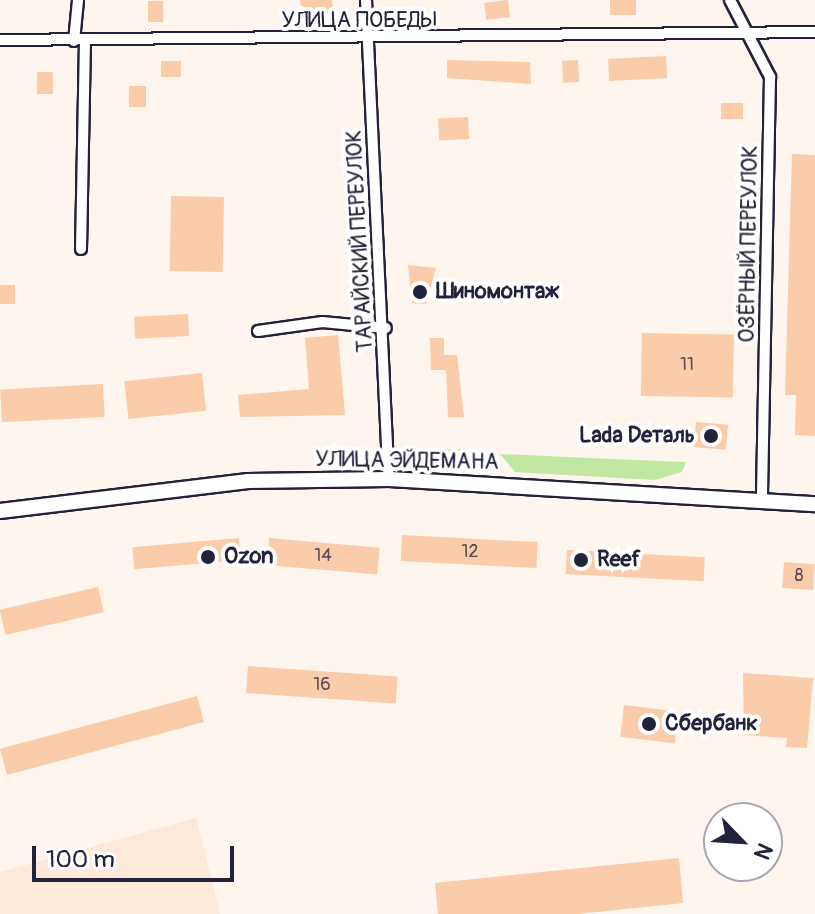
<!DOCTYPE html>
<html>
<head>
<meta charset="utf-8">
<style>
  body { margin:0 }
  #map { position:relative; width:815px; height:914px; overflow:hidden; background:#fef5ee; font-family:Pangolin,sans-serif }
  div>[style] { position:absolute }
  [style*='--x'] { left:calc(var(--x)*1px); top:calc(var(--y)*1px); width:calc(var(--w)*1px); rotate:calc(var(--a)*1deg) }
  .built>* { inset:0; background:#fde9d9 }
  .green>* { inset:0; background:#c1e8a3 }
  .building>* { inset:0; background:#facca9; transform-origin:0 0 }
  .roads { filter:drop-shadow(2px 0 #22223b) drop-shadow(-2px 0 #22223b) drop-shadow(0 2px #22223b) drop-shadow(0 -2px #22223b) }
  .minor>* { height:10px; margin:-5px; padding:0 5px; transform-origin:5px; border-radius:5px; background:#fff }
  .secondary>* { height:14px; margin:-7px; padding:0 7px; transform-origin:7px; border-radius:7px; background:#fff }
  .dots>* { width:22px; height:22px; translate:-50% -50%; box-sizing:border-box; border:4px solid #fff; border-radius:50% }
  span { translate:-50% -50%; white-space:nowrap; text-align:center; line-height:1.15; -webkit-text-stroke:8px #fff; paint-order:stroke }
  .number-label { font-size:18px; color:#584c56 }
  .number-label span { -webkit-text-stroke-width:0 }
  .street-label { font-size:22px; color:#22223b }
  .poi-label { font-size:22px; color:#22223b; font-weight:700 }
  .left { translate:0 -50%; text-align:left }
  .right { translate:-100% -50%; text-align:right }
  .north { position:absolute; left:703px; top:802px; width:80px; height:80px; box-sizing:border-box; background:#fff; border:2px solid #a7a7b1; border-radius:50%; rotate:115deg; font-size:22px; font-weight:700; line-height:32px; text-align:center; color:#22223b }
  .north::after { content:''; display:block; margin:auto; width:28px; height:36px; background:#22223b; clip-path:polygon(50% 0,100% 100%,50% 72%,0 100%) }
  .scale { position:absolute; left:32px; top:846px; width:202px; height:36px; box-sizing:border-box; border:4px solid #22223b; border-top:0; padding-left:10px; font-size:24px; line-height:28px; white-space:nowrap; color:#22223b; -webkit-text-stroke:6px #fff; paint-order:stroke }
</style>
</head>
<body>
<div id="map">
  <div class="built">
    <div style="clip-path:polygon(196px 818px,220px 914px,0 914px,0 872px)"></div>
  </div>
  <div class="green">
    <div style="clip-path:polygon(462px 449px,439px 469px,402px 466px,395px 458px,394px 451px)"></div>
    <div style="clip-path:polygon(500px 454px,589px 458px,686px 462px,682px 472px,655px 480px,515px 472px)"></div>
  </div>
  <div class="building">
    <div style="clip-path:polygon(300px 0,332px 0,334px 18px,302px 21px)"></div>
    <div style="left:508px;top:0;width:17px;height:24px;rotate:83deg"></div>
    <div style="left:610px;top:0;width:26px;height:15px"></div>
    <div style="left:148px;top:1px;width:15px;height:21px"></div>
    <div style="left:666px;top:56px;width:22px;height:58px;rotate:87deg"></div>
    <div style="clip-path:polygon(447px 60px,530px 62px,531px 84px,447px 78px)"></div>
    <div style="left:578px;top:60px;width:22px;height:16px;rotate:87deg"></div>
    <div style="left:161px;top:61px;width:20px;height:16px"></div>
    <div style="left:37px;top:72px;width:16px;height:22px"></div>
    <div style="left:129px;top:86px;width:17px;height:21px"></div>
    <div style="left:721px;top:103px;width:22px;height:16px"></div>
    <div style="left:468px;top:117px;width:22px;height:30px;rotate:87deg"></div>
    <div style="clip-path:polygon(792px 154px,815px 155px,815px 436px,795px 435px,796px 395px,785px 395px)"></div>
    <div style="left:171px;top:196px;width:53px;height:75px;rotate:1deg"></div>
    <div style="clip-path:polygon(408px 265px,436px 268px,426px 304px,412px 303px)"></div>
    <div style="left:0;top:285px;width:15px;height:19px"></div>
    <div style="left:188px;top:314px;width:22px;height:54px;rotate:87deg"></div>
    <div style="left:642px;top:333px;width:92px;height:63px;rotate:1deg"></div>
    <div style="clip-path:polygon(338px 335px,345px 415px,240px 417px,238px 395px,309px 389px,305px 338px)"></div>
    <div style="clip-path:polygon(430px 338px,444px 338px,444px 355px,457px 355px,464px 417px,448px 417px,446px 370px,431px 370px)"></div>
    <div style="left:202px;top:373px;width:38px;height:78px;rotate:84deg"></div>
    <div style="left:103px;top:384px;width:33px;height:103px;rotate:87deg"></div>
    <div style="left:696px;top:422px;width:32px;height:25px;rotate:5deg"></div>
    <div style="left:402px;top:535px;width:136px;height:26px;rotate:3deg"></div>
    <div style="left:239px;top:538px;width:22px;height:107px;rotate:85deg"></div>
    <div style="left:269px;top:538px;width:111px;height:27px;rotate:5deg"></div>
    <div style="left:567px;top:550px;width:138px;height:24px;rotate:3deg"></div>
    <div style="left:784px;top:562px;width:31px;height:26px;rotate:4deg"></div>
    <div style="left:98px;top:587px;width:26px;height:101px;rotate:77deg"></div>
    <div style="left:248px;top:666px;width:150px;height:27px;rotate:4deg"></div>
    <div style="clip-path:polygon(743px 673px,813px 678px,807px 748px,786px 747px,787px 738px,744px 735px)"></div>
    <div style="left:197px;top:696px;width:27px;height:204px;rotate:75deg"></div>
    <div style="left:624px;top:705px;width:55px;height:32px;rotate:7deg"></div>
    <div style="clip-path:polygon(679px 858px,683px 903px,578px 914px,438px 914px,435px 883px)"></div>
  </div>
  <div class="roads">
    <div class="minor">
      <div style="--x:366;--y:0;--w:480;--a:87.3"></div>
      <div style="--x:730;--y:0;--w:87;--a:62.5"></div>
      <div style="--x:770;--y:77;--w:423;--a:91.1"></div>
      <div style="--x:0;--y:40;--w:815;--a:-0.56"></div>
      <div style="--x:74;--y:41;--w:41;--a:-84.4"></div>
      <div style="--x:81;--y:249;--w:209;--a:-88.9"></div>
      <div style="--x:258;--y:331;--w:65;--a:-8"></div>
      <div style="--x:322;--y:322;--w:64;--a:5.4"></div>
    </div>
    <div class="secondary">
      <div style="--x:0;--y:511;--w:250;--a:-6.9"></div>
      <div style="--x:248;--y:481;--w:141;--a:-0.8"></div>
      <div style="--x:389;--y:479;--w:427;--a:3.4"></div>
    </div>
  </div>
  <div class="dots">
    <div style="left:420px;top:292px;background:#22223b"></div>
    <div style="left:711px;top:436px;background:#22223b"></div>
    <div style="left:208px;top:557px;background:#22223b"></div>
    <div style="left:581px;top:560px;background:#22223b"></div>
    <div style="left:649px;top:724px;background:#22223b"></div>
  </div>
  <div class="number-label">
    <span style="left:687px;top:365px">11</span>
    <span style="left:470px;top:552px">12</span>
    <span style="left:323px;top:556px">14</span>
    <span style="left:799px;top:576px">8</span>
    <span style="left:322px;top:685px">16</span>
  </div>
  <div class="street-label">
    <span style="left:359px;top:21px">УЛИЦА ПОБЕДЫ</span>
    <span style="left:360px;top:241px;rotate:-93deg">ТАРАЙСКИЙ ПЕРЕУЛОК</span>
    <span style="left:749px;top:244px;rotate:-89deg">ОЗЁРНЫЙ ПЕРЕУЛОК</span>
    <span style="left:407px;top:461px;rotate:1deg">УЛИЦА ЭЙДЕМАНА</span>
  </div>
  <div class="poi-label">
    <span class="left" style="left:436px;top:292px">Шиномонтаж</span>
    <span class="right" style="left:695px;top:436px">Lada Dеталь</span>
    <span class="left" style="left:224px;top:557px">Ozon</span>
    <span class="left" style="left:597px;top:560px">Reef</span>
    <span class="left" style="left:665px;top:724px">Сбербанк</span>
  </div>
  <div class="north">N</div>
  <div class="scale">100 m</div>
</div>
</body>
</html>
